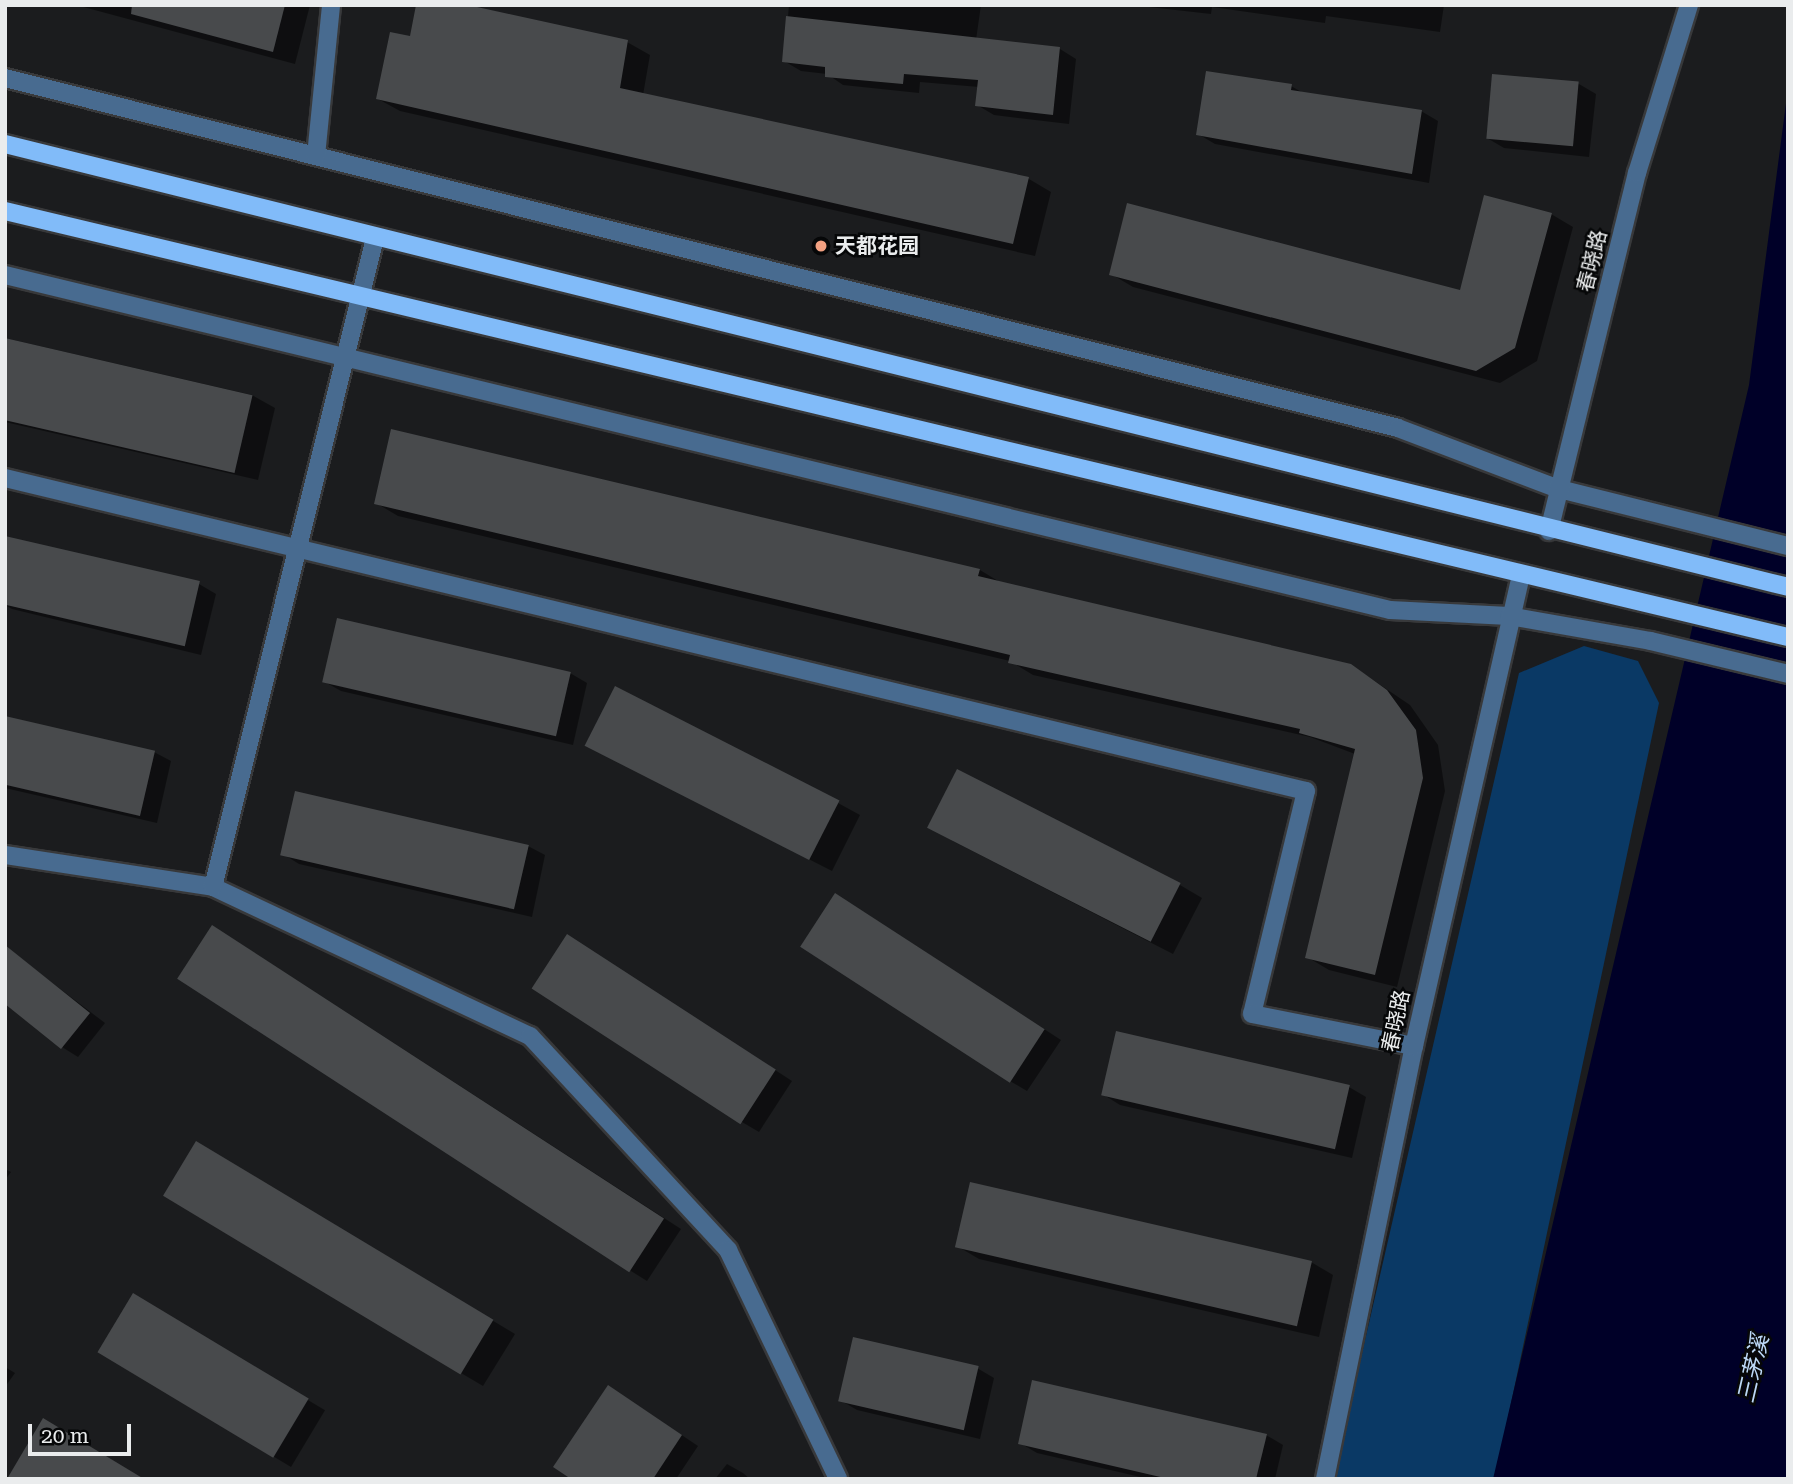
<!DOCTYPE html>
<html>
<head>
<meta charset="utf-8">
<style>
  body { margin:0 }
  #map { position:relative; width:1793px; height:1484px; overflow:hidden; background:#1b1c1e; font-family:"Roboto Serif","Noto Sans SC",serif }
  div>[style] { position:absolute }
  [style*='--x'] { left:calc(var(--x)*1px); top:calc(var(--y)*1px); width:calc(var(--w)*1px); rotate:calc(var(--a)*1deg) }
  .green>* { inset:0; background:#0a3965 }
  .water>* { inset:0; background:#000028 }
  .shadow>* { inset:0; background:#0007; transform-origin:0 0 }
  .building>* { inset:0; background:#484a4c; transform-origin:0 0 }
  .roads { filter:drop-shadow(2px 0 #38393b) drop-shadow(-2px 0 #38393b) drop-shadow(0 2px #38393b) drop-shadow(0 -2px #38393b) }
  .service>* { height:18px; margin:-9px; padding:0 9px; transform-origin:9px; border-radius:9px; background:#486b90 }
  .minor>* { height:18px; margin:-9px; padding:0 9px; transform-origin:9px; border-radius:9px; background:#486b90 }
  .tertiary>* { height:18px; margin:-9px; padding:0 9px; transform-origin:9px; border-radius:9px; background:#486b90 }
  .primary>* { height:18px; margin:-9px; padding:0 9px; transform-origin:9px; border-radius:9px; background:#81bbf9 }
  .dots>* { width:19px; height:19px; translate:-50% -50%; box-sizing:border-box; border:4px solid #060708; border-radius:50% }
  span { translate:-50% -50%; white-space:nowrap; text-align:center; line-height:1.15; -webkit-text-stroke:5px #060708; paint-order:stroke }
  .poi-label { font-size:21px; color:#eaeced; font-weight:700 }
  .left { translate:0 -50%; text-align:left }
  .street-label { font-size:21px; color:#eaeced }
  .water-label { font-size:23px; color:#bcd8f6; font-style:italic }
  .frame { position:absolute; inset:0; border:7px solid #eaeced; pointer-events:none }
  .scale { position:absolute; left:28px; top:1424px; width:103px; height:32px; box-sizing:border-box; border:4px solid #eaeced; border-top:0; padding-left:9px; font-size:21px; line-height:24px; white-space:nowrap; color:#eaeced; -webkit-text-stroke:5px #060708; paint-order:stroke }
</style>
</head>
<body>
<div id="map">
  <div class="green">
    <div style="clip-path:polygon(1584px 646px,1638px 661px,1659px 703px,1495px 1479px,1333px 1479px,1519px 673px)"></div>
  </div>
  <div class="water">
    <div style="clip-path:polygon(1788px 88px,1788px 1479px,1493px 1479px,1749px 385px)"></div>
  </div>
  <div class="shadow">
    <div style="clip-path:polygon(76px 5px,310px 5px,295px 64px)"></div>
    <div style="clip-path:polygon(789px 5px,981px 5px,976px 40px,1060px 49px,1076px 59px,1069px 124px,994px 115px,977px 105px,979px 87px,920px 82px,919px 93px,843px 85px,827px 74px,801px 71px,784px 61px)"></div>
    <div style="clip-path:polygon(1131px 5px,1444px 5px,1440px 32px,1326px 16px,1325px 23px,1212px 7px,1211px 14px)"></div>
    <div style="clip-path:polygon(411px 38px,627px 42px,650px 55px,643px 95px,1029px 179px,1051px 192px,1035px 256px,400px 111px,378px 99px)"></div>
    <div style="clip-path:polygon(1579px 84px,1596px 94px,1589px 157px,1504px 148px,1487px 138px)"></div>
    <div style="clip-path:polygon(1291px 86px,1305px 94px,1421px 111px,1438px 121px,1429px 183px,1215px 144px,1198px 134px)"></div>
    <div style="clip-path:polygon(1551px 214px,1573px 227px,1537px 361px,1500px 383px,1133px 287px,1111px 274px,1461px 292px)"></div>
    <div style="clip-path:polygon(5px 338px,252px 395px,275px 408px,258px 480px,5px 422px)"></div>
    <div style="clip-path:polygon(376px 503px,980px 570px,1003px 584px,1351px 665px,1410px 705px,1438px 745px,1445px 791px,1397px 987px,1329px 970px,1307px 957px,1355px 754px,1310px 737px,1033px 675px,1010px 661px,398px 516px)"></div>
    <div style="clip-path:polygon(5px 555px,199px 584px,216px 594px,201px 655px,12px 609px,5px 605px)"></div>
    <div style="clip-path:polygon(570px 673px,587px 683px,573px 745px,341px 691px,325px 682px)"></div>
    <div style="clip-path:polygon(5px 718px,154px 752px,171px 761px,157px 823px,5px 788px)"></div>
    <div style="clip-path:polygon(609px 757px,838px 803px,860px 815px,832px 871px)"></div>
    <div style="clip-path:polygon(951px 840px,1180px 885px,1202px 898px,1173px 954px)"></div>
    <div style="clip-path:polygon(528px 846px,545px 855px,532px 917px,299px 864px,283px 854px)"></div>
    <div style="clip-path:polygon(853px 905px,1061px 1040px,1027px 1091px,1010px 1081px)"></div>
    <div style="clip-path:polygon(230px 937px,681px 1229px,647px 1281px,631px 1271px)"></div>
    <div style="clip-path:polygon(584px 946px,792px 1081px,759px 1132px,742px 1122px)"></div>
    <div style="clip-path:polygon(5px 947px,105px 1023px,78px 1057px,62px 1047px)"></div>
    <div style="clip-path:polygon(1349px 1087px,1366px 1097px,1352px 1158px,1120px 1105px,1104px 1095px)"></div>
    <div style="clip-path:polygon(219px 1156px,515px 1334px,483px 1386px,461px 1373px)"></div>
    <div style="clip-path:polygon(5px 1169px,11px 1172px,5px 1180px)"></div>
    <div style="clip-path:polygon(957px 1246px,1311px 1262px,1333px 1275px,1319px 1337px,979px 1259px)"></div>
    <div style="left:133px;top:1295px;width:224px;height:66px;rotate:31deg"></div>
    <div style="clip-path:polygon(5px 1367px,15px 1373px,5px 1387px)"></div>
    <div style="clip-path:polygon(977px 1368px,994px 1378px,980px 1439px,857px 1410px,840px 1400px)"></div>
    <div style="clip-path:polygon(625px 1397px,698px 1446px,676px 1479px,574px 1479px)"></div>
    <div style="clip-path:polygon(1266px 1435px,1283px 1445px,1275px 1479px,1149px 1479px,1037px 1453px,1020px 1443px)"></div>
    <div style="clip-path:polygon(727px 1464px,743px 1473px,750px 1479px,715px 1479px)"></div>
  </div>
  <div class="building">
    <div style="clip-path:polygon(132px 5px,285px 5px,273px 52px,131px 14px)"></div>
    <div style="clip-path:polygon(416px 5px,468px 5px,628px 40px,620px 88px,1029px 177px,1013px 244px,376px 99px,390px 32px,410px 36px)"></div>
    <div style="clip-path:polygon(786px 16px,1060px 47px,1053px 115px,975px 106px,978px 80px,904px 74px,903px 84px,825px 77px,825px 67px,782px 62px)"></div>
    <div style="clip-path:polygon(1206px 71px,1292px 84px,1291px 90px,1422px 110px,1412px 174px,1196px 135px)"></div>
    <div style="left:1492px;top:74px;width:87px;height:65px;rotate:5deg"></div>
    <div style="clip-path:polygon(1484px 195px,1552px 213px,1515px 348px,1476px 371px,1109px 275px,1127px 203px,1460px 290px)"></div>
    <div style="left:5px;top:338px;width:254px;height:80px;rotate:13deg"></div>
    <div style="clip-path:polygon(391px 429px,980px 569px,978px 576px,1351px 664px,1387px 690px,1416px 730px,1423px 778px,1375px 975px,1305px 958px,1355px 749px,1299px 733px,1300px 729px,1008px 663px,1010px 655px,374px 504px)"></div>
    <div style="left:5px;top:536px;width:200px;height:67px;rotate:13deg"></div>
    <div style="left:337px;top:618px;width:240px;height:66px;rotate:13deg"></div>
    <div style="left:615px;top:686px;width:252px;height:67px;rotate:27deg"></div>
    <div style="left:5px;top:716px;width:154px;height:67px;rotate:13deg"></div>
    <div style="left:957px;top:769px;width:251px;height:66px;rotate:27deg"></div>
    <div style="left:295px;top:791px;width:240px;height:66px;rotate:13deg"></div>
    <div style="left:835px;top:893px;width:250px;height:64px;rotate:33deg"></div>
    <div style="left:212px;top:925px;width:539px;height:64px;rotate:33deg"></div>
    <div style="left:567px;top:934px;width:249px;height:65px;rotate:33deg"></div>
    <div style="clip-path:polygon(5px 945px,90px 1013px,61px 1049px,5px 1004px)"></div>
    <div style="left:1116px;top:1031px;width:240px;height:66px;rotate:13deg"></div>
    <div style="left:196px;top:1141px;width:347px;height:64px;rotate:31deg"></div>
    <div style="left:970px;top:1182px;width:351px;height:67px;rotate:13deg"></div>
    <div style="left:133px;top:1293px;width:205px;height:69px;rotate:31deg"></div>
    <div style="left:853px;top:1337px;width:129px;height:66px;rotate:13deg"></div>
    <div style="clip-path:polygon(1032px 1380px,1267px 1434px,1256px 1479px,1169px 1479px,1018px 1444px)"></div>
    <div style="clip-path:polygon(608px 1385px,682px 1435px,653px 1479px,571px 1479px,553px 1467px)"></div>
    <div style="clip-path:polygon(43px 1418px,144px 1479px,7px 1479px)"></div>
  </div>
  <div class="roads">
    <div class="service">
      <div style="--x:5;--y:78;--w:1436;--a:14.1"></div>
      <div style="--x:1398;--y:428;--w:172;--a:20.8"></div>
      <div style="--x:1559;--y:489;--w:236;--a:14"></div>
      <div style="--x:5;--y:275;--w:1425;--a:13.6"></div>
      <div style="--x:1390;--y:610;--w:119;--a:2.9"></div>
      <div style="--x:1509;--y:616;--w:144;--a:10"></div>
      <div style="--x:1651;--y:641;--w:141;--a:13.5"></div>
    </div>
    <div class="minor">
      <div style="--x:316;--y:156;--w:152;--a:-84.3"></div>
      <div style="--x:5;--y:478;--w:1338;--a:13.53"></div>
      <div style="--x:1306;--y:791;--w:229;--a:103.6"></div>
      <div style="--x:1252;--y:1014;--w:165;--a:11.2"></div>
      <div style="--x:5;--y:855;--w:210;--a:8.7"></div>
      <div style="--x:213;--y:887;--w:350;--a:25.2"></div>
      <div style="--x:530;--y:1036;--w:292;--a:47.2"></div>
      <div style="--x:728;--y:1250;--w:254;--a:64.3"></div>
      <div style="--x:213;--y:887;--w:669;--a:-75.98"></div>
    </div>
    <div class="tertiary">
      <div style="--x:1549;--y:531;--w:369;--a:-76.2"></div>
      <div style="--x:1637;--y:173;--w:176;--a:-72.8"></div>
      <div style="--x:1325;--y:1479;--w:442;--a:-78.4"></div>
      <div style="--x:1414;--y:1046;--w:482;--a:-77.2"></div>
    </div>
    <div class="primary">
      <div style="--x:5;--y:144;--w:1837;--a:13.95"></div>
      <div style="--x:5;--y:211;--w:1833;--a:13.44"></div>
    </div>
  </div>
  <div class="dots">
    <div style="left:821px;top:246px;background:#f2a081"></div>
  </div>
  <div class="poi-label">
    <span class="left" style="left:835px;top:246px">天都花园</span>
  </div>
  <div class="street-label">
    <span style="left:1592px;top:261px;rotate:-76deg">春晓路</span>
    <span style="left:1396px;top:1021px;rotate:-78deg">春晓路</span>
  </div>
  <div class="water-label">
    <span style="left:1754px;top:1369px;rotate:-77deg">三茅溪</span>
  </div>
  <div class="frame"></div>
  <div class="scale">20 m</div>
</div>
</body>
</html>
